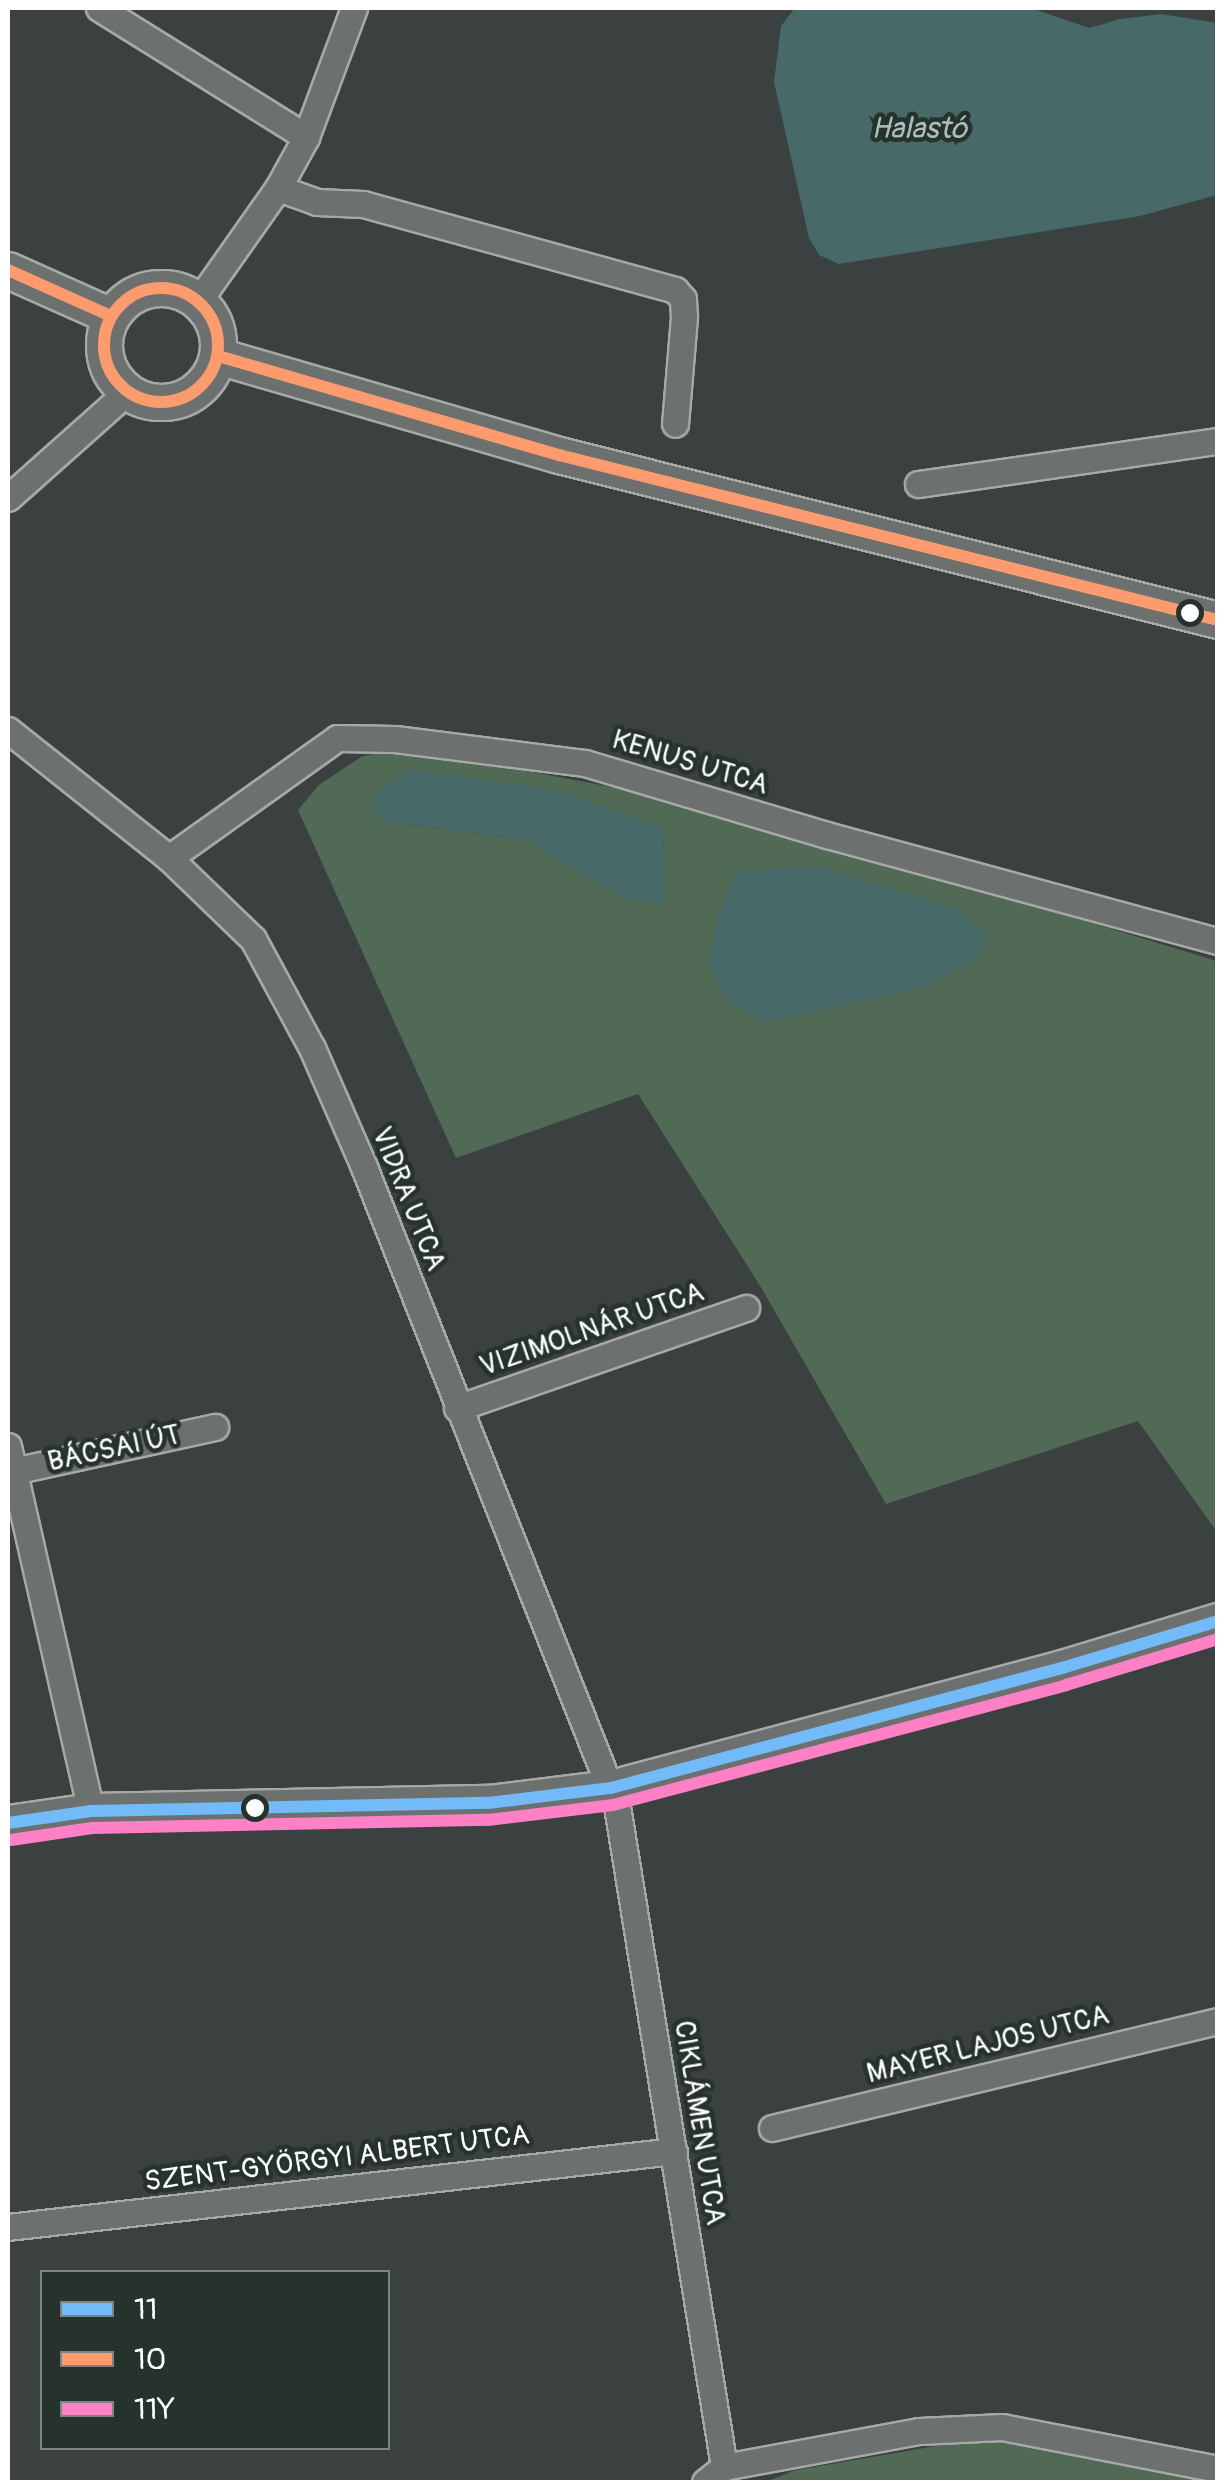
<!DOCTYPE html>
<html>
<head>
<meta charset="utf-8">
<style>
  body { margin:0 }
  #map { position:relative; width:1225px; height:2490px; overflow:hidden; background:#3b4040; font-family:Pangolin,sans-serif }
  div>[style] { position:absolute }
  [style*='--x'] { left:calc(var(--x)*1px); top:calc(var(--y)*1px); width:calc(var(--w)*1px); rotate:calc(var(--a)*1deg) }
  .green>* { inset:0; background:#506a55 }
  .water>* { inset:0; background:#476968 }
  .roads { filter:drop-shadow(2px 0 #a7a9a9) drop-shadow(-2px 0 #a7a9a9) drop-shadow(0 2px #a7a9a9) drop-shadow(0 -2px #a7a9a9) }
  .street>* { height:25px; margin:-12.5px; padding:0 12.5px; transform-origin:12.5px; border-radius:12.5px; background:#6c706e }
  .secondary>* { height:35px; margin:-17.5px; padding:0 17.5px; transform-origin:17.5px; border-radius:17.5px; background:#6c706e }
  .secondary>.ring { margin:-17.5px; padding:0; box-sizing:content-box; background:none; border:35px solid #6c706e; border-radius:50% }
  .bus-1>* { height:12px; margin:-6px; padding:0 6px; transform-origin:6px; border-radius:6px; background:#73baf8 }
  .bus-2>* { height:12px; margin:-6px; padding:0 6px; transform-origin:6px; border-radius:6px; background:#fc9b6d }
  .bus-2>.ring { margin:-6px; padding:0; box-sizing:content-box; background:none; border:12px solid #fc9b6d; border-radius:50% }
  .bus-3>* { height:12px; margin:-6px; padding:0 6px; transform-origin:6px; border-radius:6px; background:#ff80c5 }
  .dots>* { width:28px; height:28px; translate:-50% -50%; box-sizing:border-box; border:5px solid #26332d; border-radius:50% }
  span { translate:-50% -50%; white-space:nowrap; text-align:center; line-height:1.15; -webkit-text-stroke:9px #26332d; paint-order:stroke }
  .street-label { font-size:28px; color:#fff }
  .water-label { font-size:30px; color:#adbdbd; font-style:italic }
  .frame { position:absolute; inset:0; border:10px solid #fff; pointer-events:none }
  .legend { position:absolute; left:40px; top:2270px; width:350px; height:180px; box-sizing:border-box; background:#26332d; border:2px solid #7d8581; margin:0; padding:12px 18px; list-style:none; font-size:30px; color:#fff }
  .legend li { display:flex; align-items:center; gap:20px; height:50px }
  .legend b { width:50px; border:2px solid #7d8581 }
</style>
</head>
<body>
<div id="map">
  <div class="green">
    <div style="clip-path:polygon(evenodd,398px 747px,617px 788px,806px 836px,1217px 961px,1217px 1532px,1138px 1421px,886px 1504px,759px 1284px,638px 1094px,456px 1158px,298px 810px,319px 785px,361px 757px,398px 747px,383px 821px,663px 828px,665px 905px,624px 898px,526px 840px,383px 821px)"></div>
    <div style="clip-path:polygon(1000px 2435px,1218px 2478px,1217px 2482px,765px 2482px,796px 2470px)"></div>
  </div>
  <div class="water">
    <div style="clip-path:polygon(795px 8px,1031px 8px,1089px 28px,1120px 19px,1161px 14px,1217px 23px,1217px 195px,1140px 216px,839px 264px,819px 255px,809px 238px,774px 82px,781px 26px)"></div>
    <div style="clip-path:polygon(411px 770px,558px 790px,663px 828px,666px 906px,624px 898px,526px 840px,383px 821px,370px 806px,381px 790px)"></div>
    <div style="clip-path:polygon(817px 866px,956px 908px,989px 935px,977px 959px,922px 987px,767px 1022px,730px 1004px,707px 963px,719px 915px,736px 871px)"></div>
  </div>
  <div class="roads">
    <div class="street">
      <div style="--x:99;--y:8;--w:244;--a:31.9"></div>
      <div style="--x:278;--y:188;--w:41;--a:19.7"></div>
      <div style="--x:317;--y:202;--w:46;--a:2.5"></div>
      <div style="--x:363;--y:204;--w:324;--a:15.4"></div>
      <div style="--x:675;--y:290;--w:12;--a:48"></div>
      <div style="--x:683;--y:299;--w:18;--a:87"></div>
      <div style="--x:684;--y:317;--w:107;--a:94.8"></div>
      <div style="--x:199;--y:300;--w:137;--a:-54.8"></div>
      <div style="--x:278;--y:188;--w:58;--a:-61.2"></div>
      <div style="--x:306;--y:137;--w:138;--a:-69.6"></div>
      <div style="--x:918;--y:484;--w:303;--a:-8.2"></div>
      <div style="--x:8;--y:498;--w:159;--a:-41.7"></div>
      <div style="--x:8;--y:730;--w:206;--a:38.5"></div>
      <div style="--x:169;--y:858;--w:117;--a:44"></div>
      <div style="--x:253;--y:939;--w:124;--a:61.6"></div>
      <div style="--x:312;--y:1048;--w:130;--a:66.4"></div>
      <div style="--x:364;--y:1167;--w:687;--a:68.4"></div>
      <div style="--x:617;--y:1806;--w:670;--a:80.8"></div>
      <div style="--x:169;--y:858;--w:206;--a:-35.5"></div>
      <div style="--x:337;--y:738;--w:58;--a:1"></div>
      <div style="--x:395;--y:739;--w:192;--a:7.2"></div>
      <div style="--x:585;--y:763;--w:252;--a:16.6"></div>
      <div style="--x:827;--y:835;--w:405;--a:15.2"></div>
      <div style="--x:457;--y:1408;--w:306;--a:-19.1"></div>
      <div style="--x:8;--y:1446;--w:374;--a:77.2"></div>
      <div style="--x:13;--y:1471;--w:207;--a:-12.3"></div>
      <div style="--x:772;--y:2128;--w:459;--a:-13.5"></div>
      <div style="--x:8;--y:2227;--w:670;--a:-6.51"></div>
      <div style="--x:724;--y:2467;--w:198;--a:-10.5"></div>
      <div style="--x:919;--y:2431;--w:83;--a:-2.8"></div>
      <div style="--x:1002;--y:2427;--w:220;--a:11"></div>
      <div style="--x:705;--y:2482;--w:24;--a:-38"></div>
    </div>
    <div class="secondary">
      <div style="--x:8;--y:270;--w:113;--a:24.1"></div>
      <div class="ring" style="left:104px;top:288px;width:79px;height:79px"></div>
      <div style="--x:218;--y:356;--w:355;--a:16.2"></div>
      <div style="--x:559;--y:455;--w:679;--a:14.06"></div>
      <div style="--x:8;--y:1823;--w:84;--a:-8.2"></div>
      <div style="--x:91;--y:1811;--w:397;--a:-1.2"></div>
      <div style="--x:488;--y:1803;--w:124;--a:-7"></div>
      <div style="--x:611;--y:1788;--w:467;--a:-14.9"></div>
      <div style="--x:1062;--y:1668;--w:163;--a:-16.8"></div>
    </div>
  </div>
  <div class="bus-1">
    <div style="--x:8;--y:1823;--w:84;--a:-8.2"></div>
    <div style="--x:91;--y:1811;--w:397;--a:-1.2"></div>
    <div style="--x:488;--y:1803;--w:124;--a:-7"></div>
    <div style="--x:611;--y:1788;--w:467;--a:-14.9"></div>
    <div style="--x:1062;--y:1668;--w:163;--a:-16.8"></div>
  </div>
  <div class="bus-2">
    <div style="--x:8;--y:270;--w:113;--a:24.1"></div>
    <div class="ring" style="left:104px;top:288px;width:102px;height:102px"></div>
    <div style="--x:218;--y:356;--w:355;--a:16.2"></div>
    <div style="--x:559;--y:455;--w:679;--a:14.06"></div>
  </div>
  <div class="bus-3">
    <div style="--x:11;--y:1840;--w:82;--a:-8.4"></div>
    <div style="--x:92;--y:1828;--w:396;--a:-1.2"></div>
    <div style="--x:488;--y:1820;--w:126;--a:-6.8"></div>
    <div style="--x:613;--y:1805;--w:469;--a:-14.8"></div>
    <div style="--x:1066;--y:1685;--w:159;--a:-16.8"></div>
  </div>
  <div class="dots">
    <div style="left:1190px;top:613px;background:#fff"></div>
    <div style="left:255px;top:1808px;background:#fff"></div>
  </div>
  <div class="street-label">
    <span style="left:690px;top:763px;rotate:17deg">KENUS UTCA</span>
    <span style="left:408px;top:1199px;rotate:68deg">VIDRA UTCA</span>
    <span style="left:592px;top:1330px;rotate:-19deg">VIZIMOLNÁR UTCA</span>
    <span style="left:114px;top:1449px;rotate:-12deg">BÁCSAI ÚT</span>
    <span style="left:988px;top:2045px;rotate:-14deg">MAYER LAJOS UTCA</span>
    <span style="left:699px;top:2123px;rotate:81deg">CIKLÁMEN UTCA</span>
    <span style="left:337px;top:2159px;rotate:-7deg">SZENT-GYÖRGYI ALBERT UTCA</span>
  </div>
  <div class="water-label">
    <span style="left:919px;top:129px">Halastó</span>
  </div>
  <div class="frame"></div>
  <ul class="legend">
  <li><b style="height:12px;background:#73baf8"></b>11</li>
  <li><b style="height:12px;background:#fc9b6d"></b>10</li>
  <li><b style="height:12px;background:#ff80c5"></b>11Y</li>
  </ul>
</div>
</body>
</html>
